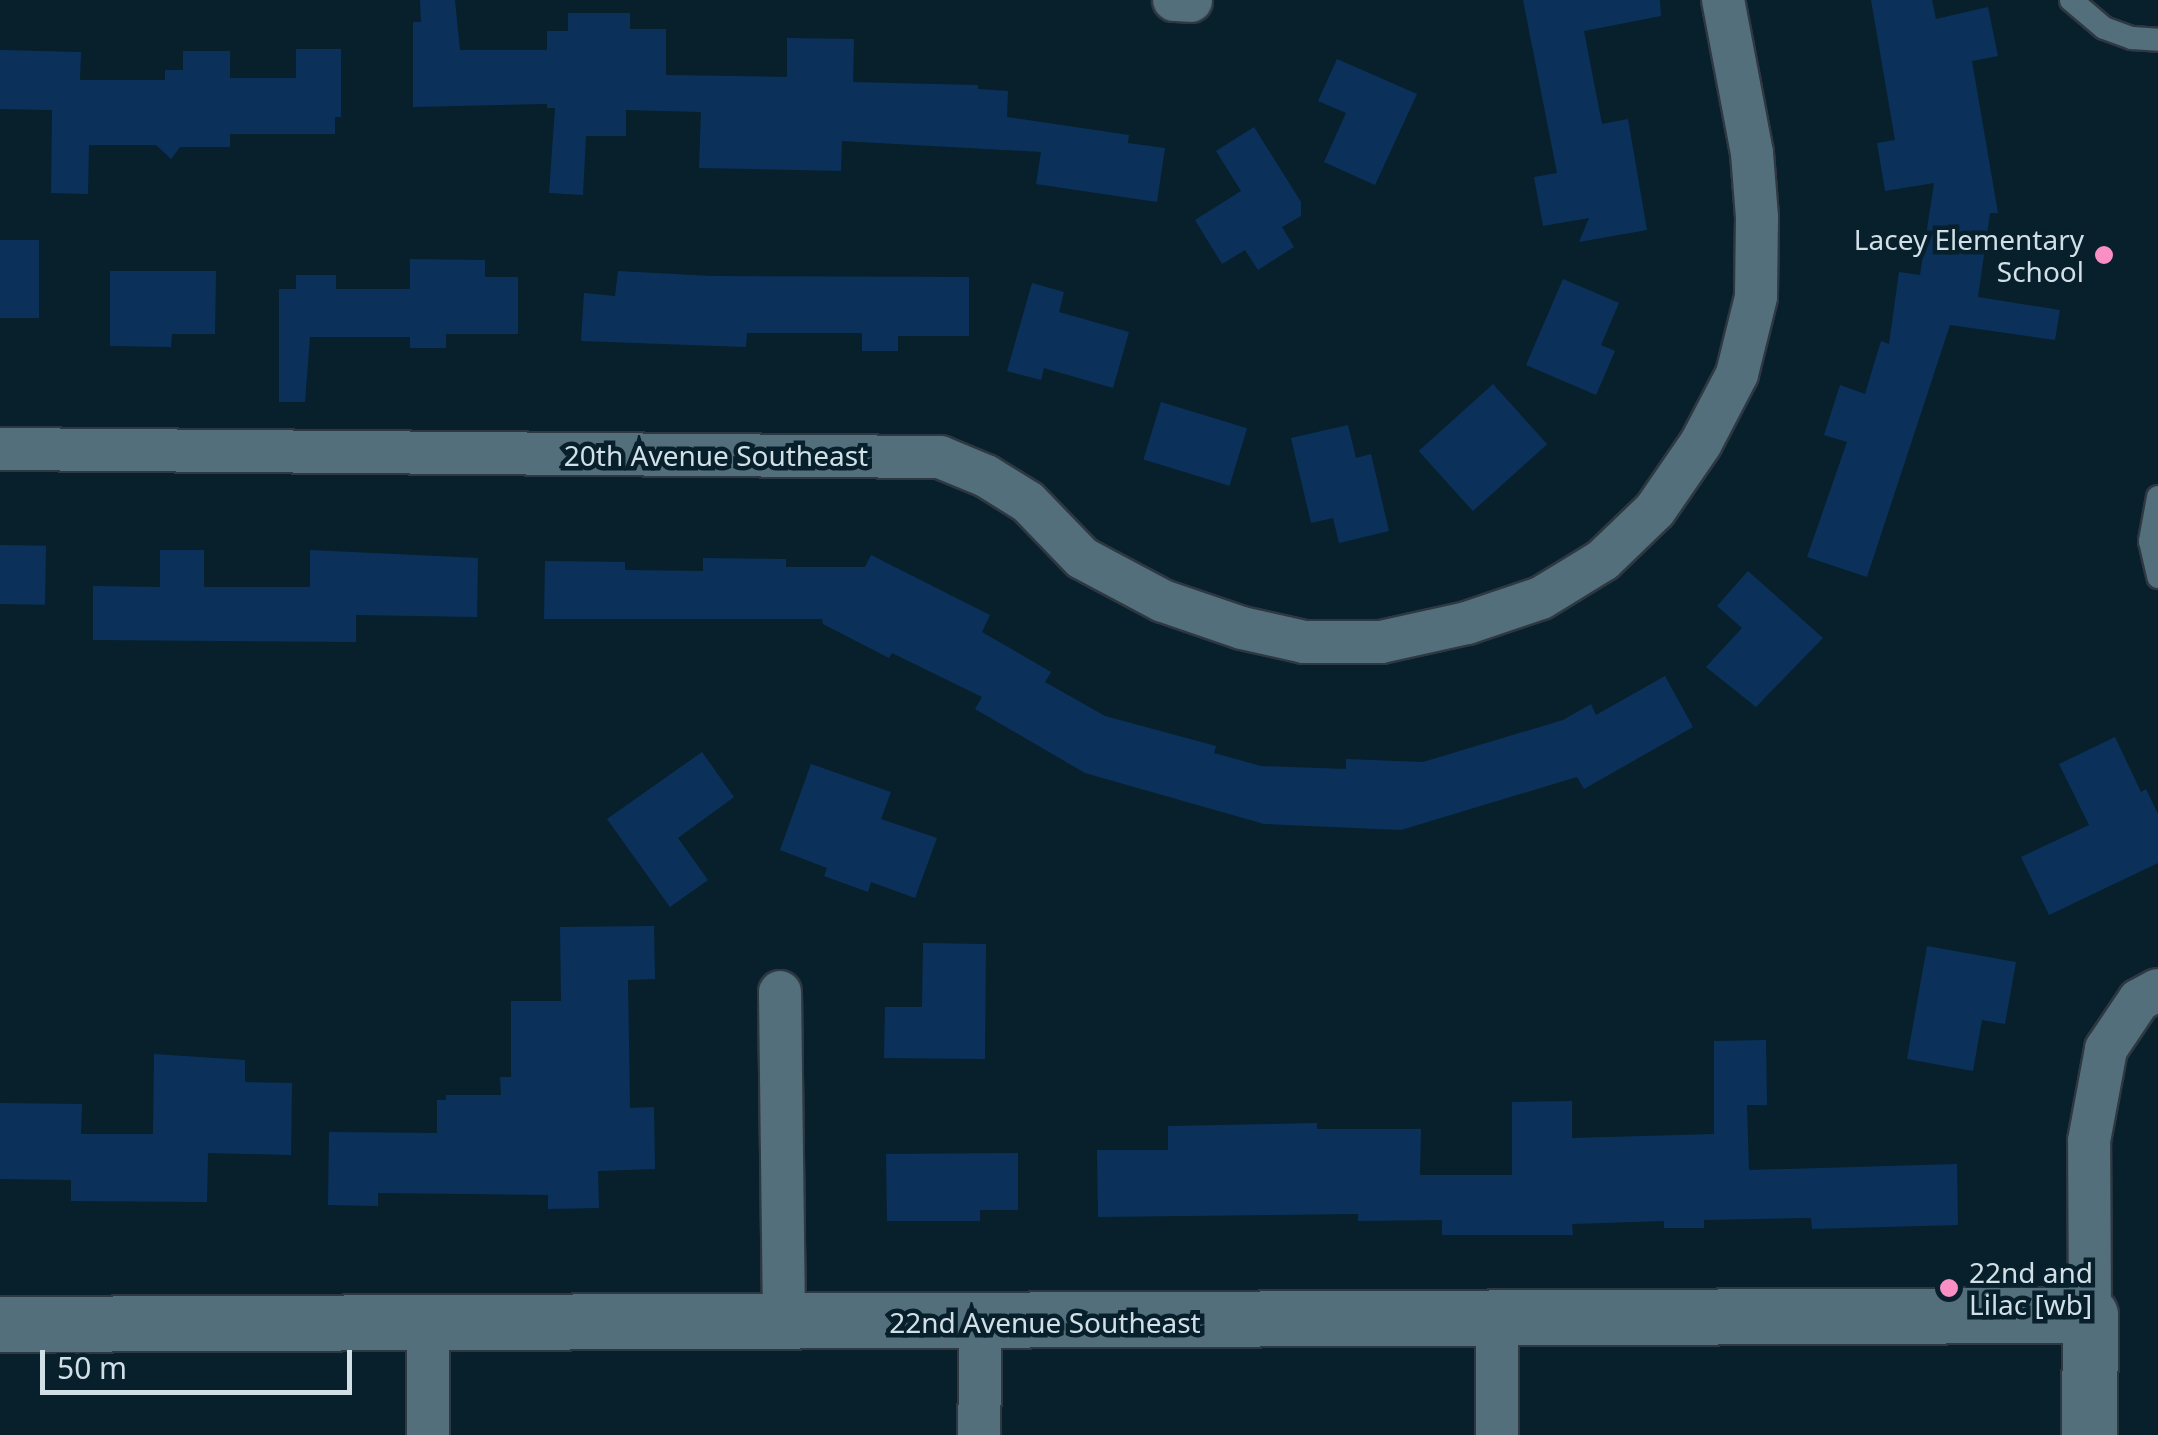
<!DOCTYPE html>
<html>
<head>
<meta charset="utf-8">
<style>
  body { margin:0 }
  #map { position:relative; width:2158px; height:1435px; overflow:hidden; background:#07202b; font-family:"Noto Sans",sans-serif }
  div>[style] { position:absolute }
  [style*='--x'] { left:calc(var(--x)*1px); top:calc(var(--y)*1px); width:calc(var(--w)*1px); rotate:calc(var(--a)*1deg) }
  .building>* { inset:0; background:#0b315b; transform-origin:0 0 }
  .roads { filter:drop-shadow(2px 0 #2e3842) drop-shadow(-2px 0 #2e3842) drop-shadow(0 2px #2e3842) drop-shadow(0 -2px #2e3842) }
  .service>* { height:22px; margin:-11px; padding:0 11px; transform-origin:11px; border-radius:11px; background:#546f7c }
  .minor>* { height:42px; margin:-21px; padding:0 21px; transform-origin:21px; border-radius:21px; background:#546f7c }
  .tertiary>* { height:55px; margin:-27.5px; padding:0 27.5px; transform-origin:27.5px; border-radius:27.5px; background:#546f7c }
  .dots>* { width:28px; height:28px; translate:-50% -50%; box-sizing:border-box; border:5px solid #07202b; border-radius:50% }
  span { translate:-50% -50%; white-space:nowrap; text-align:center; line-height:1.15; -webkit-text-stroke:9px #07202b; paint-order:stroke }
  .poi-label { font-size:28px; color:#d1dfe7 }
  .right { translate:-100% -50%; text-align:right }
  .left { translate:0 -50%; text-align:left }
  .street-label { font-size:28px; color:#d1dfe7 }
  .scale { position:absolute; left:40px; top:1350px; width:312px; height:45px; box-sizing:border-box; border:5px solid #d1dfe7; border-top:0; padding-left:12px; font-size:30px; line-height:35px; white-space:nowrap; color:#d1dfe7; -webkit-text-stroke:8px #07202b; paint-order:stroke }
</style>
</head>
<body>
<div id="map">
  <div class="building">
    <div style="clip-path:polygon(420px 0,455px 0,460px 50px,547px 50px,547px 31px,568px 31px,568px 13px,630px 13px,630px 29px,666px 29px,666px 75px,787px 77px,787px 38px,854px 39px,853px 82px,978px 85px,978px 89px,1008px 91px,1007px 117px,1129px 135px,1128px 143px,1165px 148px,1157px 202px,1036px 184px,1041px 152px,842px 141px,841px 171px,699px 168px,701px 112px,626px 110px,626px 136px,586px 136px,583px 195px,549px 193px,555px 108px,547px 108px,547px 104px,413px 107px,413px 22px,421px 22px)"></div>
    <div style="clip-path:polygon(1523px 0,1660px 0,1661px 16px,1584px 31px,1602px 124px,1628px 119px,1647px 230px,1579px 242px,1589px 218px,1543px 226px,1534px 177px,1557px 173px)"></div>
    <div style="clip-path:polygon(1871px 0,1932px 0,1936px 19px,1988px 7px,1998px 56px,1972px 61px,1998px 213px,1990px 213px,1978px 297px,2060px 310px,2055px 340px,1950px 325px,1867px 577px,1807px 557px,1847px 442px,1824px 435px,1840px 385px,1865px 394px,1881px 341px,1889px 344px,1899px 272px,1920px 275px,1934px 183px,1885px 191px,1877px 143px,1895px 140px)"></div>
    <div style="clip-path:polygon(296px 49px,341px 49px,341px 117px,335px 117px,335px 134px,230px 134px,230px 147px,180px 147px,171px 159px,156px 145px,89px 145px,88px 194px,51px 193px,52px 110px,0 109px,0 50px,81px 52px,80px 80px,165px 80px,165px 70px,183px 70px,183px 51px,230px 51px,230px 78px,296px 78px)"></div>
    <div style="clip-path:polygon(1337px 59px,1417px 94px,1375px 185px,1324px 162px,1346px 113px,1318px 101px)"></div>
    <div style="clip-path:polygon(1254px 127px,1301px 202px,1301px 216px,1282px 227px,1294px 247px,1258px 270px,1245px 250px,1222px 264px,1195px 220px,1241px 191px,1216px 151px)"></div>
    <div style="left:0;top:240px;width:39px;height:78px"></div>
    <div style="clip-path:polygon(410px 259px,485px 260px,485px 277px,518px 277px,518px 334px,446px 334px,446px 348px,410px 348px,410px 337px,310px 337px,305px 402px,279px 402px,279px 289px,296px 289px,296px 275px,336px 275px,336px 289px,410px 289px)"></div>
    <div style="clip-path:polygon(110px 271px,216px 271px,215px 334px,172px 334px,171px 347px,110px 346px)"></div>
    <div style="clip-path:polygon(618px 271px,711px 276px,969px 277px,969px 336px,898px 336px,898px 351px,862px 351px,862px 333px,747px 333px,746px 347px,581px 341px,584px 293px,615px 296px)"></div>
    <div style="clip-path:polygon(1563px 279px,1619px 303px,1601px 345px,1615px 351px,1596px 395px,1526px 365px)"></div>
    <div style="clip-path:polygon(1032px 283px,1064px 292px,1059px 312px,1129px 332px,1113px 388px,1044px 368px,1041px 380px,1007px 371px)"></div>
    <div style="left:1493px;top:384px;width:81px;height:100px;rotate:48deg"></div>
    <div style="left:1161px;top:402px;width:90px;height:60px;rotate:17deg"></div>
    <div style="clip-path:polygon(1348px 425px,1356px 458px,1371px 454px,1389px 531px,1339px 543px,1333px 518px,1311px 523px,1291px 438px)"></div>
    <div style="left:0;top:545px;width:46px;height:59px;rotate:1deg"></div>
    <div style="clip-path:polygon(160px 550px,204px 550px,204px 587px,310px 587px,310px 550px,478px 558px,477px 617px,356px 615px,356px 642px,93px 640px,93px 586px,160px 587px)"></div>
    <div style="clip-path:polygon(871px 555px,990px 615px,982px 632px,1051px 672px,1045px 682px,1105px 716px,1216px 746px,1214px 753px,1261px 766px,1346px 769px,1346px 759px,1423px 762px,1563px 720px,1591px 704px,1596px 715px,1665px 676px,1693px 727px,1584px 789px,1577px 777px,1401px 830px,1264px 824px,1085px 773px,975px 709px,982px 697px,892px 653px,889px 658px,823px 624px,822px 619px,544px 619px,545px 561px,625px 562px,625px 570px,703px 571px,703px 558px,786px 559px,786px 567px,865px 567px)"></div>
    <div style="clip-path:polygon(1748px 571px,1823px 638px,1756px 707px,1706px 667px,1742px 628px,1717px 606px)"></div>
    <div style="clip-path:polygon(2115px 737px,2141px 792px,2146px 789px,2158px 814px,2158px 863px,2049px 915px,2021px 857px,2089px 825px,2059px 764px)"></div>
    <div style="clip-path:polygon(702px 752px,734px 797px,678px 838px,708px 880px,670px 907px,607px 819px)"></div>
    <div style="clip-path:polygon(811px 764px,891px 792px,881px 819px,937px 838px,915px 898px,871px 882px,868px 892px,824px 876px,827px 868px,780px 850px)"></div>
    <div style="clip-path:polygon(654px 926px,655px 979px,628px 980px,630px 1108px,654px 1107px,655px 1169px,598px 1171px,599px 1208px,548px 1209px,548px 1195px,378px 1193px,378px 1206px,328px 1205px,329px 1132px,437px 1133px,437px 1100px,446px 1100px,446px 1095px,501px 1095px,500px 1077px,511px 1077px,511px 1001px,561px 1001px,560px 927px)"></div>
    <div style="clip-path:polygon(923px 943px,986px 944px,985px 1059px,884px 1058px,885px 1007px,922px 1007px)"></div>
    <div style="clip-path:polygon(1927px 946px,2016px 962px,2005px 1024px,1982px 1020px,1973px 1071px,1907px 1059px)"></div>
    <div style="clip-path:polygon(1766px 1040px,1767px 1105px,1747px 1105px,1749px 1170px,1957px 1164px,1958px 1225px,1812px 1229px,1811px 1218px,1704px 1220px,1704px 1228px,1664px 1228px,1664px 1221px,1572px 1224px,1573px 1235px,1442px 1235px,1442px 1220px,1358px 1221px,1358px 1214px,1098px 1217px,1097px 1150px,1168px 1150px,1168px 1126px,1317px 1123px,1317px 1129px,1421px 1129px,1420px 1175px,1512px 1175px,1512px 1102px,1572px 1101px,1572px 1138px,1714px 1134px,1714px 1041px)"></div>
    <div style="clip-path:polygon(154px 1054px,245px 1060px,245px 1082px,292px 1083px,291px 1155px,208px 1153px,207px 1202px,71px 1201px,71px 1180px,0 1179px,0 1103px,82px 1104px,81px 1134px,153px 1134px)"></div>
    <div style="clip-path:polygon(1018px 1153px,1018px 1210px,980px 1210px,980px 1221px,887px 1221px,886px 1154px)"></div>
  </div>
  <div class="roads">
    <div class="service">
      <div style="--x:2071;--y:0;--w:43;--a:40.3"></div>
      <div style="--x:2104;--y:28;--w:30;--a:20"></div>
      <div style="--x:2132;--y:38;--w:26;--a:4"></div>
      <div style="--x:2158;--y:497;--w:45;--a:100.3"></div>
      <div style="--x:2150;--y:541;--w:37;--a:77"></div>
    </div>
    <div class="minor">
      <div style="--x:1174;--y:0;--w:17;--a:3"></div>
      <div style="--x:0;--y:449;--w:940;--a:0.49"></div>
      <div style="--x:940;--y:457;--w:50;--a:22.4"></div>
      <div style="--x:986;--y:476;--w:49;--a:31.8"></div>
      <div style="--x:1028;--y:502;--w:78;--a:46"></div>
      <div style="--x:1082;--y:558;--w:92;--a:28"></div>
      <div style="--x:1163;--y:601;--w:83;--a:18.9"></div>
      <div style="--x:1242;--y:628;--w:64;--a:12.7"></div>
      <div style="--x:1304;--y:642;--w:77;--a:0"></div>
      <div style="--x:1381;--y:642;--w:88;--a:-12.5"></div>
      <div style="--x:1467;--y:623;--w:78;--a:-18.7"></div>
      <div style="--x:1541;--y:598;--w:73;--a:-31.5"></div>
      <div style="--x:1603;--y:560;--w:72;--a:-43.9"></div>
      <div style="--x:1655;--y:510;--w:81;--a:-55.5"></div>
      <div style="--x:1701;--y:443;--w:78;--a:-62.4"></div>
      <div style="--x:1737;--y:374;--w:79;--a:-76.1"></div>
      <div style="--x:1756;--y:297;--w:80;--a:-89.3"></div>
      <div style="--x:1757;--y:217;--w:64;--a:-94.5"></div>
      <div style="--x:1752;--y:153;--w:156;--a:-100.7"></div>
      <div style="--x:780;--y:992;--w:330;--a:89.3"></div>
      <div style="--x:2090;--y:1315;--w:174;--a:-90.3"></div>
      <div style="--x:2089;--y:1141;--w:94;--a:-79.5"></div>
      <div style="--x:2106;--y:1049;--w:59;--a:-56"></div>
      <div style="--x:2139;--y:1000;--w:21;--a:-28"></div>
      <div style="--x:428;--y:1435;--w:115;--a:-90"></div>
      <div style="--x:979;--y:1435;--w:113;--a:-89"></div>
      <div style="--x:1497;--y:1435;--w:116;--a:-90"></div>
    </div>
    <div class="tertiary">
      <div style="--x:0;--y:1324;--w:2090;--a:-0.25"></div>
      <div style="--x:2090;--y:1315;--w:120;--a:90.5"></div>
    </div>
  </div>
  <div class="dots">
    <div style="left:2104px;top:255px;background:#fa8fc6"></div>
    <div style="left:1949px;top:1288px;background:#fa8fc6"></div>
  </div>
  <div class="poi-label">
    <span class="right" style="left:2084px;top:255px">Lacey Elementary<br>School</span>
    <span class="left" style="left:1969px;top:1288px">22nd and<br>Lilac [wb]</span>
  </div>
  <div class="street-label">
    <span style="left:716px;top:455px">20th Avenue Southeast</span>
    <span style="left:1045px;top:1322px">22nd Avenue Southeast</span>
  </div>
  <div class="scale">50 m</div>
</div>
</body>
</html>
